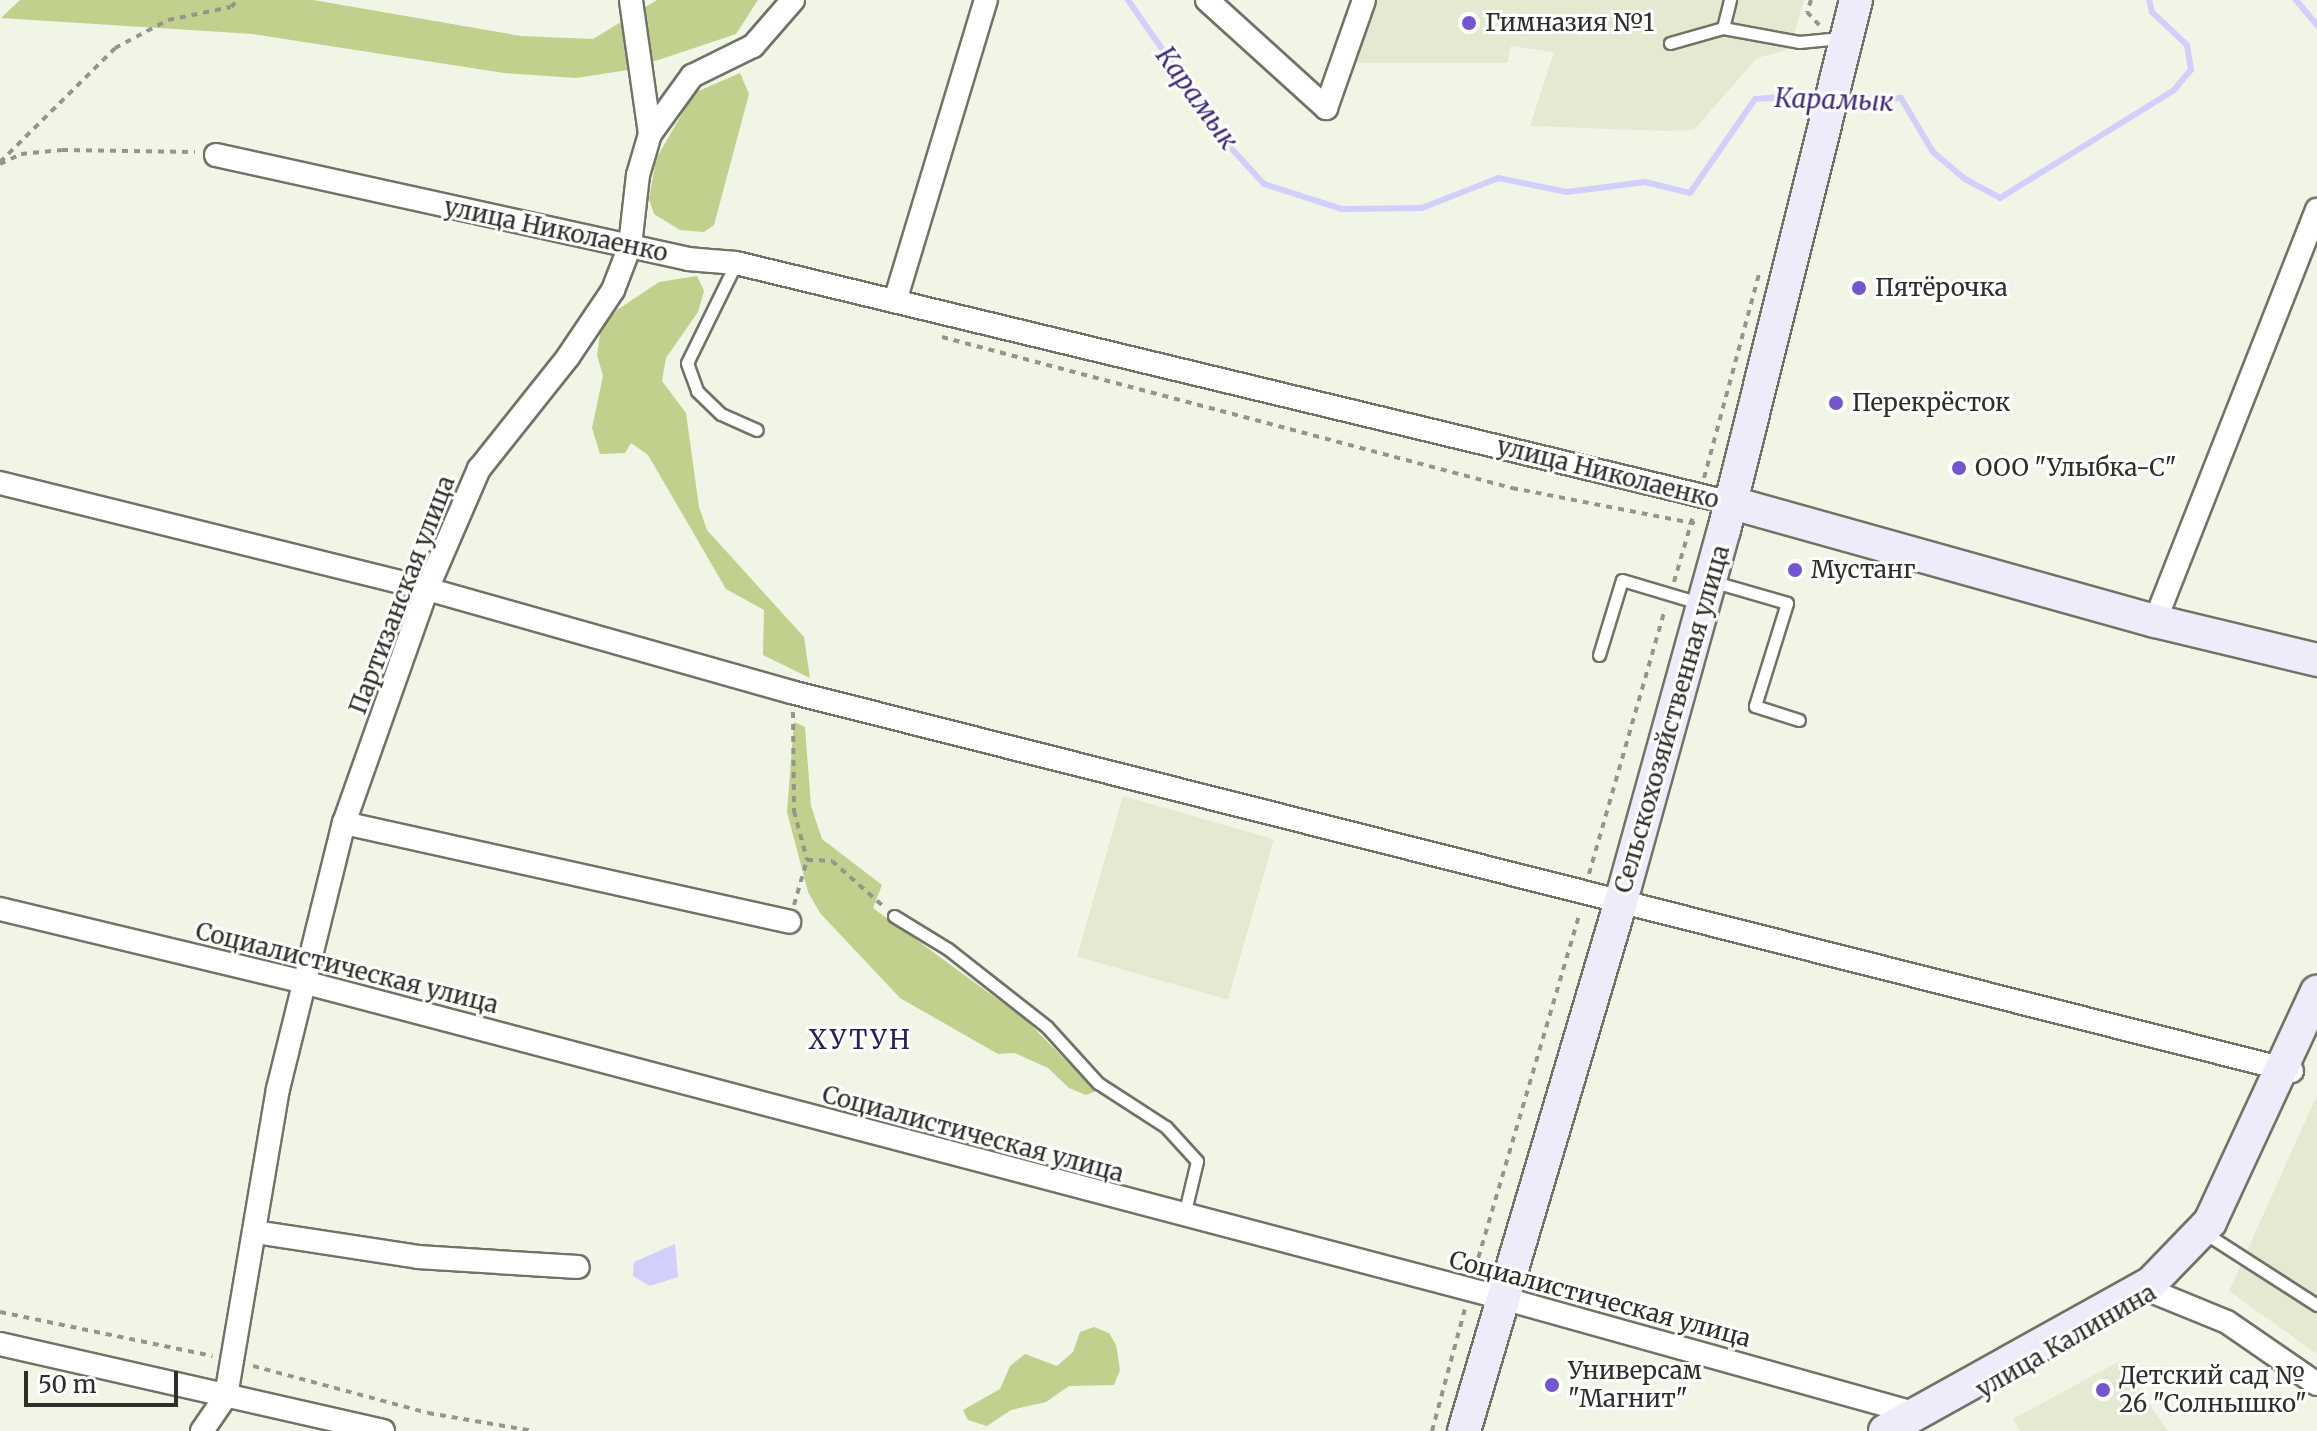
<!DOCTYPE html>
<html>
<head>
<meta charset="utf-8">
<style>
  body { margin:0 }
  #map { position:relative; width:2317px; height:1431px; overflow:hidden; background:#f1f5e5; font-family:Merriweather,serif }
  div>[style] { position:absolute }
  [style*='--x'] { left:calc(var(--x)*1px); top:calc(var(--y)*1px); width:calc(var(--w)*1px); rotate:calc(var(--a)*1deg) }
  .built>* { inset:0; background:#e4ead2; transform-origin:0 0 }
  .green>* { inset:0; background:#c1d08d }
  .water>* { inset:0; background:#d3cffc }
  .stream>* { height:6px; margin:-3px; padding:0 3px; transform-origin:3px; border-radius:3px; background:#d3cffc }
  .path>* { height:4px; margin-top:-2px; transform-origin:0; background:repeating-linear-gradient(90deg,#94968b 0 6px,transparent 0 12px) }
  .roads { filter:drop-shadow(2px 0 #707365) drop-shadow(-2px 0 #707365) drop-shadow(0 2px #707365) drop-shadow(0 -2px #707365) }
  .lane>* { height:11px; margin:-5.5px; padding:0 5.5px; transform-origin:5.5px; border-radius:5.5px; background:#fff }
  .street>* { height:22px; margin:-11px; padding:0 11px; transform-origin:11px; border-radius:11px; background:#fff }
  .secondary>* { height:32px; margin:-16px; padding:0 16px; transform-origin:16px; border-radius:16px; background:#eeecfa }
  .dots>* { width:22px; height:22px; translate:-50% -50%; box-sizing:border-box; border:4px solid #fff; border-radius:50% }
  span { translate:-50% -50%; white-space:nowrap; text-align:center; line-height:1.15; -webkit-text-stroke:6px #fff; paint-order:stroke }
  .poi-label { font-size:24px; color:#2e2f29 }
  .left { translate:0 -50%; text-align:left }
  .street-label { font-size:24px; color:#2e2f29 }
  .water-label { font-size:26px; color:#3f2a7d; font-style:italic }
  .neighbourhood-label { font-size:26px; color:#2c1f59; letter-spacing:2px }
  .scale { position:absolute; left:24px; top:1371px; width:154px; height:36px; box-sizing:border-box; border:4px solid #2e2f29; border-top:0; padding-left:10px; font-size:24px; line-height:28px; white-space:nowrap; color:#2e2f29; -webkit-text-stroke:6px #fff; paint-order:stroke }
</style>
</head>
<body>
<div id="map">
  <div class="built">
    <div style="clip-path:polygon(1375px 0,1804px 0,1790px 49px,1757px 58px,1694px 130px,1665px 131px,1530px 126px,1554px 52px,1511px 46px,1507px 63px,1357px 63px)"></div>
    <div style="left:1123px;top:796px;width:157px;height:167px;rotate:16deg"></div>
    <div style="clip-path:polygon(2317px 1095px,2317px 1354px,2229px 1291px)"></div>
    <div style="clip-path:polygon(2120px 1361px,2168px 1431px,2020px 1431px,2013px 1419px)"></div>
  </div>
  <div class="green">
    <div style="clip-path:polygon(20px 0,313px 0,521px 36px,593px 39px,657px 0,758px 0,736px 34px,628px 70px,576px 78px,504px 73px,253px 34px,1px 18px)"></div>
    <div style="clip-path:polygon(740px 73px,749px 94px,714px 225px,704px 232px,680px 230px,654px 214px,649px 199px,656px 159px,694px 93px)"></div>
    <div style="clip-path:polygon(697px 276px,704px 291px,698px 312px,666px 358px,662px 381px,686px 413px,699px 507px,707px 530px,804px 637px,810px 678px,763px 655px,764px 610px,726px 589px,648px 455px,631px 443px,625px 453px,600px 454px,592px 428px,603px 376px,597px 355px,601px 328px,617px 310px,659px 282px)"></div>
    <div style="clip-path:polygon(794px 722px,805px 727px,811px 806px,822px 839px,882px 885px,873px 908px,1026px 1020px,1096px 1091px,1086px 1095px,1069px 1088px,1048px 1068px,1015px 1053px,998px 1054px,900px 998px,820px 913px,808px 892px,787px 812px)"></div>
    <div style="clip-path:polygon(1094px 1327px,1109px 1333px,1116px 1345px,1120px 1370px,1114px 1385px,1069px 1386px,1046px 1402px,1011px 1410px,987px 1426px,968px 1420px,963px 1410px,1000px 1389px,1010px 1366px,1025px 1354px,1057px 1366px,1073px 1352px,1080px 1332px)"></div>
  </div>
  <div class="water">
    <div style="clip-path:polygon(675px 1244px,678px 1277px,650px 1286px,633px 1276px,634px 1262px)"></div>
  </div>
  <div class="stream">
    <div style="--x:1128;--y:0;--w:179;--a:55.2"></div>
    <div style="--x:1230;--y:147;--w:50;--a:47.4"></div>
    <div style="--x:1264;--y:184;--w:82;--a:17.8"></div>
    <div style="--x:1342;--y:209;--w:80;--a:-0.7"></div>
    <div style="--x:1422;--y:208;--w:82;--a:-21.5"></div>
    <div style="--x:1498;--y:178;--w:70;--a:11.5"></div>
    <div style="--x:1567;--y:192;--w:79;--a:-7.3"></div>
    <div style="--x:1645;--y:182;--w:46;--a:13.7"></div>
    <div style="--x:1690;--y:193;--w:114;--a:-55.3"></div>
    <div style="--x:1755;--y:99;--w:66;--a:-4.3"></div>
    <div style="--x:2296;--y:0;--w:33;--a:50"></div>
    <div style="--x:1844;--y:95;--w:28;--a:15"></div>
    <div style="--x:1871;--y:102;--w:30;--a:-8"></div>
    <div style="--x:1901;--y:98;--w:63;--a:59.3"></div>
    <div style="--x:1933;--y:152;--w:42;--a:40.2"></div>
    <div style="--x:1965;--y:179;--w:40;--a:28"></div>
    <div style="--x:2000;--y:198;--w:205;--a:-31.8"></div>
    <div style="--x:2174;--y:90;--w:26;--a:-50"></div>
    <div style="--x:2191;--y:70;--w:25;--a:-99"></div>
    <div style="--x:2187;--y:45;--w:48;--a:-136.7"></div>
    <div style="--x:2152;--y:12;--w:12;--a:-104"></div>
  </div>
  <div class="path">
    <div style="--x:1811;--y:0;--w:13;--a:108"></div>
    <div style="--x:1807;--y:12;--w:18;--a:47"></div>
    <div style="--x:0;--y:162;--w:162;--a:-44.7"></div>
    <div style="--x:115;--y:48;--w:60;--a:-27.8"></div>
    <div style="--x:168;--y:20;--w:64;--a:-11.7"></div>
    <div style="--x:231;--y:7;--w:10;--a:-45"></div>
    <div style="--x:0;--y:164;--w:23;--a:-25"></div>
    <div style="--x:21;--y:154;--w:41;--a:-5.6"></div>
    <div style="--x:62;--y:150;--w:133;--a:0.9"></div>
    <div style="--x:942;--y:337;--w:590;--a:14.84"></div>
    <div style="--x:1512;--y:488;--w:189;--a:11"></div>
    <div style="--x:1704;--y:478;--w:211;--a:-74.9"></div>
    <div style="--x:1674;--y:582;--w:72;--a:-73.8"></div>
    <div style="--x:793;--y:712;--w:99;--a:89.4"></div>
    <div style="--x:794;--y:811;--w:51;--a:75.1"></div>
    <div style="--x:807;--y:860;--w:25;--a:2"></div>
    <div style="--x:832;--y:861;--w:68;--a:41.4"></div>
    <div style="--x:1589;--y:874;--w:276;--a:-74"></div>
    <div style="--x:794;--y:905;--w:47;--a:-73.9"></div>
    <div style="--x:1475;--y:1269;--w:371;--a:-73.6"></div>
    <div style="--x:0;--y:1312;--w:217;--a:11.7"></div>
    <div style="--x:253;--y:1366;--w:181;--a:15"></div>
    <div style="--x:428;--y:1413;--w:107;--a:9.7"></div>
    <div style="--x:1432;--y:1431;--w:126;--a:-74.9"></div>
  </div>
  <div class="roads">
    <div class="lane">
      <div style="--x:1723;--y:28;--w:29;--a:-76"></div>
      <div style="--x:1670;--y:43;--w:55;--a:-15.8"></div>
      <div style="--x:1723;--y:28;--w:77;--a:10.4"></div>
      <div style="--x:1799;--y:42;--w:42;--a:-5.4"></div>
      <div style="--x:736;--y:263;--w:111;--a:116.1"></div>
      <div style="--x:687;--y:363;--w:30;--a:70"></div>
      <div style="--x:697;--y:391;--w:33;--a:44"></div>
      <div style="--x:721;--y:414;--w:39;--a:24"></div>
      <div style="--x:1711;--y:581;--w:79;--a:16.1"></div>
      <div style="--x:1787;--y:603;--w:108;--a:107.3"></div>
      <div style="--x:1755;--y:706;--w:46;--a:17.7"></div>
      <div style="--x:1599;--y:655;--w:78;--a:-73"></div>
      <div style="--x:1622;--y:580;--w:80;--a:16.6"></div>
      <div style="--x:894;--y:916;--w:63;--a:31.4"></div>
      <div style="--x:948;--y:949;--w:126;--a:38.2"></div>
      <div style="--x:1047;--y:1027;--w:76;--a:47.7"></div>
      <div style="--x:1098;--y:1083;--w:81;--a:32.9"></div>
      <div style="--x:1166;--y:1127;--w:46;--a:47.6"></div>
      <div style="--x:1197;--y:1161;--w:56;--a:103.5"></div>
      <div style="--x:2211;--y:1237;--w:126;--a:32.7"></div>
    </div>
    <div class="street">
      <div style="--x:1207;--y:0;--w:161;--a:42.2"></div>
      <div style="--x:1326;--y:108;--w:114;--a:-70.6"></div>
      <div style="--x:650;--y:134;--w:72;--a:-54.1"></div>
      <div style="--x:692;--y:76;--w:68;--a:-26.2"></div>
      <div style="--x:753;--y:46;--w:61;--a:-49"></div>
      <div style="--x:216;--y:155;--w:483;--a:12.4"></div>
      <div style="--x:688;--y:259;--w:48;--a:4.8"></div>
      <div style="--x:736;--y:263;--w:1025;--a:13.55"></div>
      <div style="--x:895;--y:301;--w:314;--a:-73.2"></div>
      <div style="--x:0;--y:483;--w:440;--a:13.9"></div>
      <div style="--x:427;--y:589;--w:378;--a:15.8"></div>
      <div style="--x:791;--y:692;--w:1548;--a:14.17"></div>
      <div style="--x:2155;--y:621;--w:442;--a:-68.5"></div>
      <div style="--x:344;--y:823;--w:456;--a:12.5"></div>
      <div style="--x:0;--y:909;--w:312;--a:13.5"></div>
      <div style="--x:303;--y:982;--w:1240;--a:14.76"></div>
      <div style="--x:1502;--y:1298;--w:435;--a:15.6"></div>
      <div style="--x:255;--y:1232;--w:165;--a:8.7"></div>
      <div style="--x:418;--y:1257;--w:160;--a:3.6"></div>
      <div style="--x:2156;--y:1293;--w:77;--a:22.2"></div>
      <div style="--x:2227;--y:1322;--w:109;--a:34.6"></div>
      <div style="--x:0;--y:1344;--w:393;--a:12.8"></div>
      <div style="--x:202;--y:1431;--w:42;--a:-55.6"></div>
      <div style="--x:226;--y:1396;--w:311;--a:-80.4"></div>
      <div style="--x:278;--y:1089;--w:274;--a:-76.1"></div>
      <div style="--x:344;--y:823;--w:248;--a:-70.5"></div>
      <div style="--x:427;--y:589;--w:131;--a:-66.6"></div>
      <div style="--x:479;--y:469;--w:143;--a:-51.5"></div>
      <div style="--x:568;--y:357;--w:81;--a:-56.1"></div>
      <div style="--x:613;--y:290;--w:47;--a:-68.9"></div>
      <div style="--x:630;--y:246;--w:71;--a:-83.6"></div>
      <div style="--x:638;--y:175;--w:43;--a:-73.7"></div>
      <div style="--x:650;--y:134;--w:135;--a:-98.1"></div>
    </div>
    <div class="secondary">
      <div style="--x:1732;--y:503;--w:439;--a:15.6"></div>
      <div style="--x:2155;--y:621;--w:167;--a:13.5"></div>
      <div style="--x:1464;--y:1431;--w:553;--a:-73.5"></div>
      <div style="--x:1621;--y:901;--w:385;--a:-74.5"></div>
      <div style="--x:1724;--y:530;--w:546;--a:-76.01"></div>
      <div style="--x:1885;--y:1431;--w:304;--a:-29.1"></div>
      <div style="--x:2151;--y:1283;--w:85;--a:-46"></div>
      <div style="--x:2210;--y:1222;--w:254;--a:-65.1"></div>
    </div>
  </div>
  <div class="dots">
    <div style="left:1469px;top:23px;background:#7357d1"></div>
    <div style="left:1859px;top:288px;background:#7357d1"></div>
    <div style="left:1836px;top:403px;background:#7357d1"></div>
    <div style="left:1959px;top:468px;background:#7357d1"></div>
    <div style="left:1795px;top:570px;background:#7357d1"></div>
    <div style="left:1552px;top:1385px;background:#7357d1"></div>
    <div style="left:2103px;top:1390px;background:#7357d1"></div>
  </div>
  <div class="poi-label">
    <span class="left" style="left:1485px;top:23px">Гимназия №1</span>
    <span class="left" style="left:1875px;top:288px">Пятёрочка</span>
    <span class="left" style="left:1852px;top:403px">Перекрёсток</span>
    <span class="left" style="left:1975px;top:468px">ООО "Улыбка-С"</span>
    <span class="left" style="left:1811px;top:570px">Мустанг</span>
    <span class="left" style="left:1568px;top:1385px">Универсам<br>"Магнит"</span>
    <span class="left" style="left:2119px;top:1390px">Детский сад №<br>26 "Солнышко"</span>
  </div>
  <div class="street-label">
    <span style="left:556px;top:230px;rotate:12deg">улица Николаенко</span>
    <span style="left:1608px;top:473px;rotate:14deg">улица Николаенко</span>
    <span style="left:402px;top:595px;rotate:-69deg">Партизанская улица</span>
    <span style="left:1672px;top:719px;rotate:-74deg">Сельскохозяйственная улица</span>
    <span style="left:347px;top:968px;rotate:14deg">Социалистическая улица</span>
    <span style="left:973px;top:1134px;rotate:15deg">Социалистическая улица</span>
    <span style="left:1600px;top:1299px;rotate:15deg">Социалистическая улица</span>
    <span style="left:2066px;top:1341px;rotate:-30deg">улица Калинина</span>
  </div>
  <div class="water-label">
    <span style="left:1197px;top:98px;rotate:54deg">Карамык</span>
    <span style="left:1834px;top:100px;rotate:2deg">Карамык</span>
  </div>
  <div class="neighbourhood-label">
    <span style="left:860px;top:1040px">ХУТУН</span>
  </div>
  <div class="scale">50 m</div>
</div>
</body>
</html>
